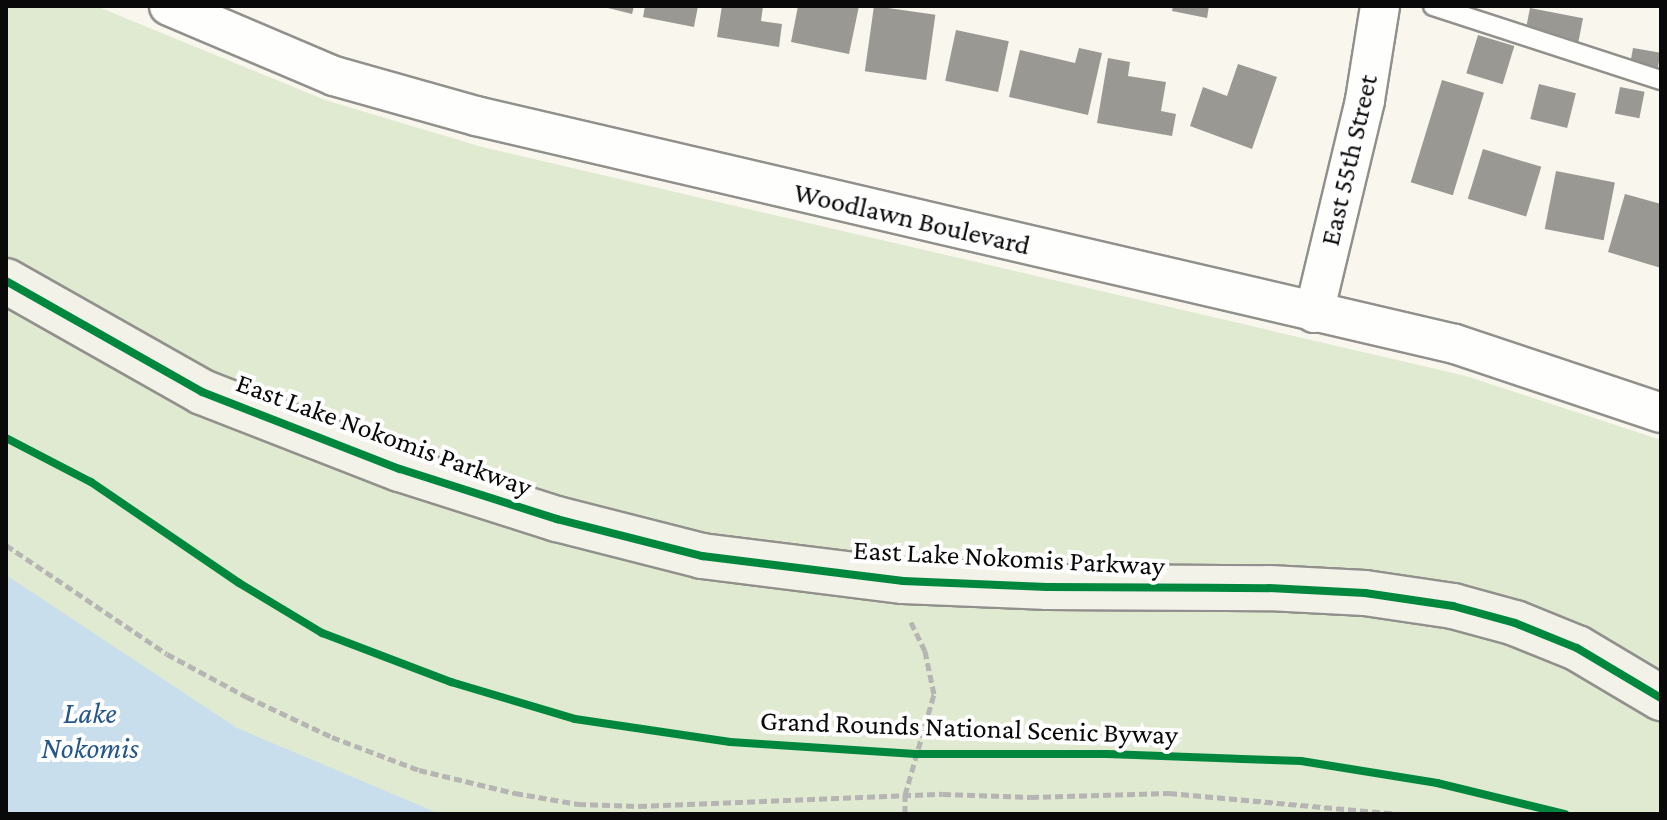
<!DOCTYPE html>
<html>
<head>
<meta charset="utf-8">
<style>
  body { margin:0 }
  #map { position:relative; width:1667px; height:820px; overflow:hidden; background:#f8f6ed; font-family:"Crimson Pro",serif }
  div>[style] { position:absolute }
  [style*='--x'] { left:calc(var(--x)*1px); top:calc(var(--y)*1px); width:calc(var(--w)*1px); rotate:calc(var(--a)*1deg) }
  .green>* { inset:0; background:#dfead0 }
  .water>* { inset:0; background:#c8deed }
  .building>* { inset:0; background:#9a9893; transform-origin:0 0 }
  .path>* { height:5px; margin-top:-2.5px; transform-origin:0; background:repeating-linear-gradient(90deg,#b6b5b4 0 8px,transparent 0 12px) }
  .roads { filter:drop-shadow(2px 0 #91908c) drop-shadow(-2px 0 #91908c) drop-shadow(0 2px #91908c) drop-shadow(0 -2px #91908c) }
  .lane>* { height:18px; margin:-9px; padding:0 9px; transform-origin:9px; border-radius:9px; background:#fefefc }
  .street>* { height:38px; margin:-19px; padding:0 19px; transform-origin:19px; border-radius:19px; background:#fefefc }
  .secondary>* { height:44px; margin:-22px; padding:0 22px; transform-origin:22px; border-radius:22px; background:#f3f2e8 }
  .cycleway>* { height:8px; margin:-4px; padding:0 4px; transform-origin:4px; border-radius:4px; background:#00873e }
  span { translate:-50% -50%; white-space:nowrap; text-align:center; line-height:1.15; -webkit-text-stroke:8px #fff; paint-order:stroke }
  .street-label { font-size:28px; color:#090909 }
  .water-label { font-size:30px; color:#245789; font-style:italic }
  .frame { position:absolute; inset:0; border:8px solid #090909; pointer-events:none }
</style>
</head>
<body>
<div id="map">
  <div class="green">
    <div style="clip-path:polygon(6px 6px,96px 6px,325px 100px,482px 147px,1466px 376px,1661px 440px,1661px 814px,6px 814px)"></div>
  </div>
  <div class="water">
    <div style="clip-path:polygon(6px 575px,237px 728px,440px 814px,6px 814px)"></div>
  </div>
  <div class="building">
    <div style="clip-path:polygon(600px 6px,634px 6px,632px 14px)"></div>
    <div style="clip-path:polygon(645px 6px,698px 6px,694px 27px,643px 17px)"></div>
    <div style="clip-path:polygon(722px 6px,763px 6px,761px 21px,782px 24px,779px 47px,717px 37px)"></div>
    <div style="clip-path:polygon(798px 6px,859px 6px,849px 54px,791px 42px)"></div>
    <div style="left:874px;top:6px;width:62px;height:66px;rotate:8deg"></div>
    <div style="clip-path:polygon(1173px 6px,1209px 6px,1207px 18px,1172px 11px)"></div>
    <div style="left:1530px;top:8px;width:54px;height:25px;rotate:11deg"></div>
    <div style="left:956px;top:30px;width:54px;height:52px;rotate:12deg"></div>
    <div style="left:1478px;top:35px;width:38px;height:40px;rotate:17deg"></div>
    <div style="clip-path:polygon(1079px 48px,1102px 53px,1088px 115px,1009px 97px,1020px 50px,1075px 63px)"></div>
    <div style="left:1633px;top:48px;width:28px;height:18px;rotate:10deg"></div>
    <div style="clip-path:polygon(1108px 58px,1130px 62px,1128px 76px,1166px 82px,1161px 111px,1176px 114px,1172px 136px,1097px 123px)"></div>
    <div style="clip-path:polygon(1238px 64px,1277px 77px,1252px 149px,1190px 126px,1203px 87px,1227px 96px)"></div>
    <div style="left:1442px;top:80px;width:44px;height:107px;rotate:17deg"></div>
    <div style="left:1539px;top:84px;width:38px;height:36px;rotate:14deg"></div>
    <div style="left:1620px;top:87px;width:25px;height:27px;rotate:11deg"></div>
    <div style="left:1483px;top:149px;width:61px;height:52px;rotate:17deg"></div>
    <div style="left:1556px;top:171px;width:60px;height:59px;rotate:11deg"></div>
    <div style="clip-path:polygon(1625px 194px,1661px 204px,1661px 268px,1608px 252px)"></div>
  </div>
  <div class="path">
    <div style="--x:6;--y:545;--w:194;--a:34.1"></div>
    <div style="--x:167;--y:654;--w:91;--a:28.3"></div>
    <div style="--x:247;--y:697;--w:94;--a:25.2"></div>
    <div style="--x:332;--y:737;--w:93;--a:20.8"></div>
    <div style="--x:419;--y:770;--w:99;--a:13.5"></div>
    <div style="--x:515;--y:793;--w:64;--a:9.9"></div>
    <div style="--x:578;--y:804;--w:61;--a:1.9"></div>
    <div style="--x:639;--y:806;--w:304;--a:-2.3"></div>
    <div style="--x:943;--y:794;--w:88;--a:2"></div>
    <div style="--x:1031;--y:797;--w:138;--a:-1.7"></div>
    <div style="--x:1169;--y:793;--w:234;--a:5.2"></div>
    <div style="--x:905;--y:814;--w:19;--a:-90"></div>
    <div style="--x:905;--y:795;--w:105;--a:-74"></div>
    <div style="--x:934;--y:694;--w:44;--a:-101.8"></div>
    <div style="--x:925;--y:651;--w:34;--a:-116"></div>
  </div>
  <div class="roads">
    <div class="lane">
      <div style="--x:1433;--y:6;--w:240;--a:18"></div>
    </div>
    <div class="street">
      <div style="--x:169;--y:6;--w:179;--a:23"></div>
      <div style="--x:334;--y:76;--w:148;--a:15.7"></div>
      <div style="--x:476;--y:116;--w:1005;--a:13.11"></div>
      <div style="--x:1455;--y:344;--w:217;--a:18.5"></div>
      <div style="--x:1314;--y:313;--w:219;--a:-76.5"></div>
      <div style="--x:1365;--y:100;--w:95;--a:-80.9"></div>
    </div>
    <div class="secondary">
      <div style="--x:6;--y:281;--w:225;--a:29.5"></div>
      <div style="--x:202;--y:392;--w:212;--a:21.3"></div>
      <div style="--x:400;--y:469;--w:165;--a:17.7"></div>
      <div style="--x:557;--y:519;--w:150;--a:14.3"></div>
      <div style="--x:702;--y:556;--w:203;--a:7.1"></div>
      <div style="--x:903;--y:581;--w:144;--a:2.4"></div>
      <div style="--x:1047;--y:587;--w:222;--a:0.3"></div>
      <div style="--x:1269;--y:588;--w:96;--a:3"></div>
      <div style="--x:1365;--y:593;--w:89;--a:8.4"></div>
      <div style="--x:1453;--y:606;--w:64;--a:15.3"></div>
      <div style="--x:1515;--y:623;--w:67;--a:22"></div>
      <div style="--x:1577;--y:648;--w:98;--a:30.8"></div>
    </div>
  </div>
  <div class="cycleway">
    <div style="--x:6;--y:281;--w:225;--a:29.5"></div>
    <div style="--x:202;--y:392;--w:212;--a:21.3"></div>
    <div style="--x:400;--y:469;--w:165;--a:17.7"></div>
    <div style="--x:557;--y:519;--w:150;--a:14.3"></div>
    <div style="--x:702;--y:556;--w:203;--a:7.1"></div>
    <div style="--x:903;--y:581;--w:144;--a:2.4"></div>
    <div style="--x:1047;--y:587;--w:222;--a:0.3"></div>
    <div style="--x:1269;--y:588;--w:96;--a:3"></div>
    <div style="--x:1365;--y:593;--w:89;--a:8.4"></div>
    <div style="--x:1453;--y:606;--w:64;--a:15.3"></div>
    <div style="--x:1515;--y:623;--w:67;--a:22"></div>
    <div style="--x:1577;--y:648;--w:98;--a:30.8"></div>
    <div style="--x:6;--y:438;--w:96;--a:27.4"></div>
    <div style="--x:91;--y:482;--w:179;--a:34.3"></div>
    <div style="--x:239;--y:583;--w:97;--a:31.1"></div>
    <div style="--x:322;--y:633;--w:138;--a:20.8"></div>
    <div style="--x:451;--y:682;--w:129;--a:16.6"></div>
    <div style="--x:575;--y:719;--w:157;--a:8.4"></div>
    <div style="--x:730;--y:742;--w:186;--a:3.7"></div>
    <div style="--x:916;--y:754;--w:191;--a:0"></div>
    <div style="--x:1107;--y:754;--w:194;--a:2.1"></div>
    <div style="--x:1301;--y:761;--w:138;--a:9.2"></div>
    <div style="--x:1437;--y:783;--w:132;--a:13.6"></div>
  </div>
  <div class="street-label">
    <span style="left:1349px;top:160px;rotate:-77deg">East 55th Street</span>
    <span style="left:912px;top:219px;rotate:13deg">Woodlawn Boulevard</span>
    <span style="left:384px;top:435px;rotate:20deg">East Lake Nokomis Parkway</span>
    <span style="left:1009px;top:558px;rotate:3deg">East Lake Nokomis Parkway</span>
    <span style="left:969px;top:728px;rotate:2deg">Grand Rounds National Scenic Byway</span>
  </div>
  <div class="water-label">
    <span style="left:90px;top:730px">Lake<br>Nokomis</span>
  </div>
  <div class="frame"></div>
</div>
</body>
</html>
